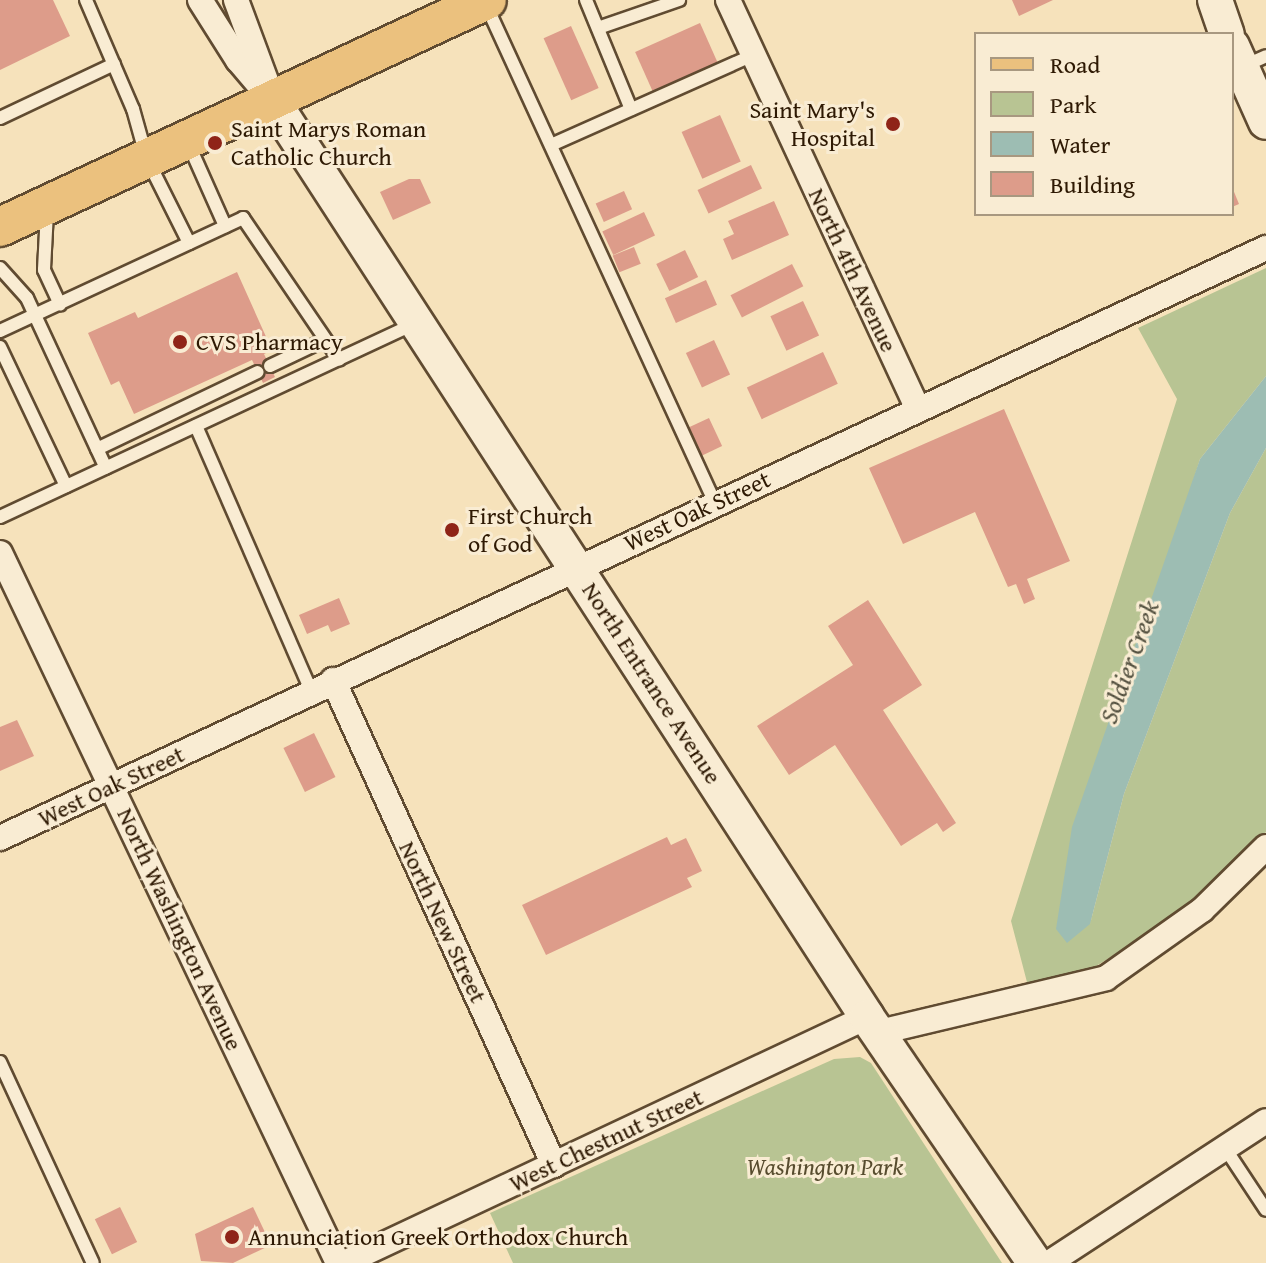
<!DOCTYPE html>
<html>
<head>
<meta charset="utf-8">
<style>
  body { margin:0 }
  #map { position:relative; width:1266px; height:1263px; overflow:hidden; background:#f6e2bb; font-family:"Gentium Book Plus",serif }
  div>[style] { position:absolute }
  [style*='--x'] { left:calc(var(--x)*1px); top:calc(var(--y)*1px); width:calc(var(--w)*1px); rotate:calc(var(--a)*1deg) }
  .green>* { inset:0; background:#b8c493 }
  .water>* { inset:0; background:#9dbdb3 }
  .building>* { inset:0; background:#dd9c8a; transform-origin:0 0 }
  .roads { filter:drop-shadow(2px 0 #604b31) drop-shadow(-2px 0 #604b31) drop-shadow(0 2px #604b31) drop-shadow(0 -2px #604b31) }
  .lane>* { height:12px; margin:-6px; padding:0 6px; transform-origin:6px; border-radius:6px; background:#f9ecd3 }
  .street>* { height:24px; margin:-12px; padding:0 12px; transform-origin:12px; border-radius:12px; background:#f9ecd3 }
  .secondary>* { height:34px; margin:-17px; padding:0 17px; transform-origin:17px; border-radius:17px; background:#f9ecd3 }
  .primary>* { height:38px; margin:-19px; padding:0 19px; transform-origin:19px; border-radius:19px; background:#ebc17e }
  .dots>* { width:22px; height:22px; translate:-50% -50%; box-sizing:border-box; border:4px solid #f9ecd3; border-radius:50% }
  span { translate:-50% -50%; white-space:nowrap; text-align:center; line-height:1.15; -webkit-text-stroke:6px #f9ecd3; paint-order:stroke }
  .poi-label { font-size:24px; color:#2e1903 }
  .right { translate:-100% -50%; text-align:right }
  .left { translate:0 -50%; text-align:left }
  .street-label { font-size:24px; color:#2e1903 }
  .park-label { font-size:24px; color:#574c2e; font-style:italic }
  .water-label { font-size:26px; color:#555241; font-style:italic }
  .legend { position:absolute; left:974px; top:32px; width:260px; height:184px; box-sizing:border-box; background:#f9ecd3; border:2px solid #a89880; margin:0; padding:10px 14px; list-style:none; font-size:24px; color:#2e1903 }
  .legend li { display:flex; align-items:center; gap:16px; height:40px }
  .legend b { width:40px; border:2px solid #a89880 }
</style>
</head>
<body>
<div id="map">
  <div class="green">
    <div style="clip-path:polygon(1266px 268px,1266px 376px,1200px 459px,1168px 562px,1090px 924px,1124px 794px,1230px 513px,1266px 448px,1266px 832px,1170px 920px,1093px 968px,1028px 986px,1011px 921px,1177px 399px,1138px 328px)"></div>
    <div style="clip-path:polygon(860px 1057px,871px 1063px,1002px 1263px,513px 1263px,490px 1213px,834px 1059px)"></div>
  </div>
  <div class="water">
    <div style="clip-path:polygon(1266px 376px,1266px 448px,1230px 513px,1124px 794px,1090px 924px,1067px 943px,1056px 929px,1072px 827px,1200px 459px)"></div>
  </div>
  <div class="building">
    <div style="clip-path:polygon(0 0,53px 0,70px 36px,0 70px)"></div>
    <div style="clip-path:polygon(1012px 0,1053px 0,1019px 16px)"></div>
    <div style="left:700px;top:23px;width:43px;height:71px;rotate:66deg"></div>
    <div style="left:571px;top:26px;width:68px;height:30px;rotate:66deg"></div>
    <div style="left:720px;top:115px;width:51px;height:42px;rotate:66deg"></div>
    <div style="left:751px;top:165px;width:26px;height:59px;rotate:65deg"></div>
    <div style="clip-path:polygon(409px 179px,420px 179px,431px 203px,393px 220px,380px 192px)"></div>
    <div style="clip-path:polygon(1232px 187px,1239px 204px,1232px 207px)"></div>
    <div style="left:624px;top:191px;width:20px;height:31px;rotate:66deg"></div>
    <div style="clip-path:polygon(774px 201px,789px 235px,732px 260px,723px 239px,734px 234px,728px 221px)"></div>
    <div style="left:644px;top:212px;width:26px;height:46px;rotate:65deg"></div>
    <div style="left:634px;top:247px;width:18px;height:23px;rotate:68deg"></div>
    <div style="left:685px;top:250px;width:30px;height:32px;rotate:64deg"></div>
    <div style="left:792px;top:264px;width:25px;height:69px;rotate:63deg"></div>
    <div style="clip-path:polygon(237px 272px,272px 350px,264px 354px,275px 377px,263px 383px,252px 360px,134px 414px,119px 381px,111px 385px,88px 333px,135px 312px,138px 318px)"></div>
    <div style="left:706px;top:280px;width:27px;height:45px;rotate:66deg"></div>
    <div style="left:803px;top:301px;width:38px;height:36px;rotate:65deg"></div>
    <div style="left:714px;top:340px;width:38px;height:31px;rotate:65deg"></div>
    <div style="left:823px;top:352px;width:35px;height:84px;rotate:65deg"></div>
    <div style="clip-path:polygon(1004px 409px,1070px 561px,1027px 579px,1035px 599px,1024px 604px,1016px 584px,1008px 587px,975px 512px,903px 544px,869px 468px)"></div>
    <div style="left:709px;top:418px;width:31px;height:22px;rotate:65deg"></div>
    <div style="clip-path:polygon(339px 598px,350px 624px,331px 632px,328px 625px,307px 634px,299px 615px)"></div>
    <div style="clip-path:polygon(868px 600px,922px 685px,883px 710px,956px 823px,943px 832px,937px 823px,901px 846px,835px 745px,789px 775px,757px 726px,853px 665px,828px 626px)"></div>
    <div style="clip-path:polygon(17px 720px,34px 756px,0 771px,0 727px)"></div>
    <div style="left:314px;top:733px;width:49px;height:34px;rotate:64deg"></div>
    <div style="clip-path:polygon(667px 837px,671px 845px,686px 838px,702px 871px,687px 878px,692px 887px,546px 955px,522px 905px)"></div>
    <div style="left:120px;top:1207px;width:39px;height:28px;rotate:64deg"></div>
    <div style="clip-path:polygon(253px 1207px,271px 1245px,233px 1263px,201px 1261px,195px 1234px)"></div>
  </div>
  <div class="roads">
    <div class="lane">
      <div style="--x:86;--y:0;--w:119;--a:66.7"></div>
      <div style="--x:133;--y:109;--w:52;--a:74.4"></div>
      <div style="--x:147;--y:159;--w:94;--a:63.4"></div>
      <div style="--x:586;--y:0;--w:118;--a:67.6"></div>
      <div style="--x:487;--y:7;--w:546;--a:65.31"></div>
      <div style="--x:598;--y:28;--w:86;--a:-19.1"></div>
      <div style="--x:1244;--y:66;--w:24;--a:-24"></div>
      <div style="--x:0;--y:118;--w:126;--a:-25.3"></div>
      <div style="--x:189;--y:145;--w:89;--a:66"></div>
      <div style="--x:551;--y:145;--w:221;--a:-24"></div>
      <div style="--x:47;--y:212;--w:58;--a:93"></div>
      <div style="--x:44;--y:270;--w:38;--a:65"></div>
      <div style="--x:0;--y:268;--w:40;--a:48"></div>
      <div style="--x:27;--y:298;--w:187;--a:65.1"></div>
      <div style="--x:0;--y:331;--w:268;--a:-24.9"></div>
      <div style="--x:243;--y:218;--w:171;--a:55.8"></div>
      <div style="--x:0;--y:347;--w:154;--a:64.6"></div>
      <div style="--x:270;--y:366;--w:61;--a:-25.3"></div>
      <div style="--x:196;--y:426;--w:288;--a:66.5"></div>
      <div style="--x:97;--y:449;--w:178;--a:-25.6"></div>
      <div style="--x:0;--y:517;--w:457;--a:-25"></div>
      <div style="--x:0;--y:1062;--w:221;--a:65.2"></div>
      <div style="--x:1225;--y:1148;--w:74;--a:56.5"></div>
    </div>
    <div class="street">
      <div style="--x:200;--y:0;--w:71;--a:57.7"></div>
      <div style="--x:238;--y:60;--w:52;--a:49.6"></div>
      <div style="--x:236;--y:0;--w:100;--a:69.6"></div>
      <div style="--x:728;--y:0;--w:452;--a:65.1"></div>
      <div style="--x:0;--y:553;--w:786;--a:64.54"></div>
      <div style="--x:333;--y:680;--w:533;--a:65.5"></div>
      <div style="--x:0;--y:838;--w:1397;--a:-24.99"></div>
      <div style="--x:880;--y:1032;--w:232;--a:-13.4"></div>
      <div style="--x:1106;--y:978;--w:118;--a:-35.3"></div>
      <div style="--x:1202;--y:910;--w:90;--a:-44.5"></div>
      <div style="--x:344;--y:1263;--w:578;--a:-25.19"></div>
      <div style="--x:1049;--y:1263;--w:259;--a:-33.2"></div>
    </div>
    <div class="secondary">
      <div style="--x:1215;--y:0;--w:36;--a:71"></div>
      <div style="--x:1232;--y:46;--w:83;--a:65.9"></div>
      <div style="--x:272;--y:100;--w:1093;--a:57.02"></div>
      <div style="--x:867;--y:1017;--w:298;--a:55.7"></div>
    </div>
    <div class="primary">
      <div style="--x:0;--y:227;--w:537;--a:-24.99"></div>
    </div>
  </div>
  <div class="dots">
    <div style="left:893px;top:124px;background:#8f2418"></div>
    <div style="left:215px;top:143px;background:#8f2418"></div>
    <div style="left:180px;top:342px;background:#8f2418"></div>
    <div style="left:452px;top:530px;background:#8f2418"></div>
    <div style="left:232px;top:1237px;background:#8f2418"></div>
  </div>
  <div class="poi-label">
    <span class="right" style="left:875px;top:124px">Saint Mary's<br>Hospital</span>
    <span class="left" style="left:231px;top:143px">Saint Marys Roman<br>Catholic Church</span>
    <span class="left" style="left:196px;top:342px">CVS Pharmacy</span>
    <span class="left" style="left:468px;top:530px">First Church<br>of God</span>
    <span class="left" style="left:248px;top:1237px">Annunciation Greek Orthodox Church</span>
  </div>
  <div class="street-label">
    <span style="left:853px;top:270px;rotate:65deg">North 4th Avenue</span>
    <span style="left:697px;top:511px;rotate:-25deg">West Oak Street</span>
    <span style="left:652px;top:683px;rotate:57deg">North Entrance Avenue</span>
    <span style="left:111px;top:786px;rotate:-25deg">West Oak Street</span>
    <span style="left:443px;top:922px;rotate:65deg">North New Street</span>
    <span style="left:180px;top:929px;rotate:65deg">North Washington Avenue</span>
    <span style="left:606px;top:1140px;rotate:-25deg">West Chestnut Street</span>
  </div>
  <div class="park-label">
    <span style="left:825px;top:1167px">Washington Park</span>
  </div>
  <div class="water-label">
    <span style="left:1129px;top:662px;rotate:-70deg">Soldier Creek</span>
  </div>
  <ul class="legend">
  <li><b style="height:10px;background:#ebc17e"></b>Road</li>
  <li><b style="height:22px;background:#b8c493"></b>Park</li>
  <li><b style="height:22px;background:#9dbdb3"></b>Water</li>
  <li><b style="height:22px;background:#dd9c8a"></b>Building</li>
  </ul>
</div>
</body>
</html>
